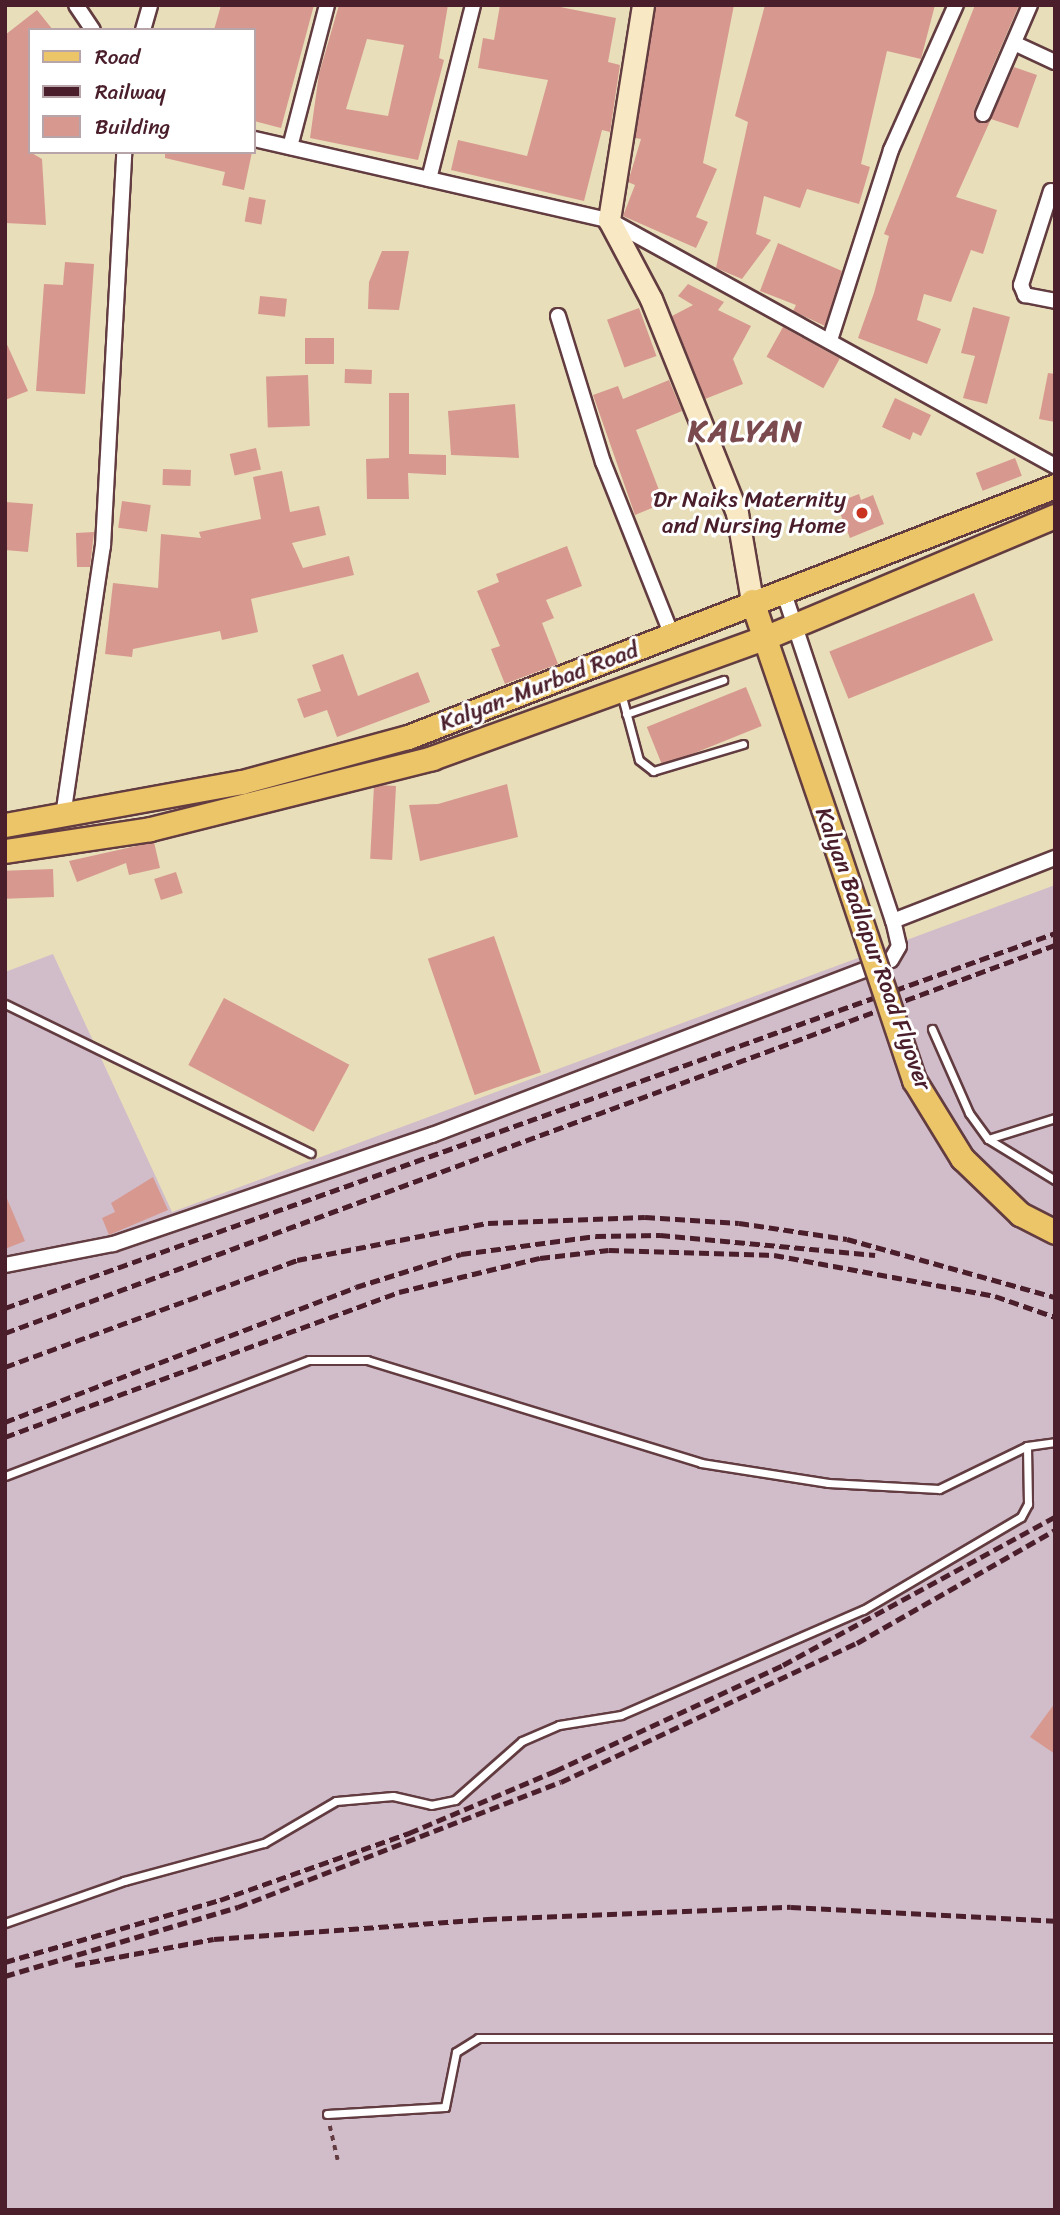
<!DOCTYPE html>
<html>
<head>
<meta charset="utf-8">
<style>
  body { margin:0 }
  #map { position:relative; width:1060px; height:2215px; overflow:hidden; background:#e8deba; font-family:Sriracha,sans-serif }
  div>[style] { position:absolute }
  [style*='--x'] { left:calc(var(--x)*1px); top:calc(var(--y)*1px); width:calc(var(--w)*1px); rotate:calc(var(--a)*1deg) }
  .industrial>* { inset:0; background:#d1bdc9 }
  .building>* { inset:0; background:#d7998f; transform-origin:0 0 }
  .path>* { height:3.5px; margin-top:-1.75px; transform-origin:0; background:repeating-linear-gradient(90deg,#623c40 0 5px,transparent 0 10px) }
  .roads { filter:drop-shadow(2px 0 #623c40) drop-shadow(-2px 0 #623c40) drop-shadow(0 2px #623c40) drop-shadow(0 -2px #623c40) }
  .lane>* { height:7px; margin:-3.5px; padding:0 3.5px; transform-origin:3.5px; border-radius:3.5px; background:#fff }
  .street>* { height:14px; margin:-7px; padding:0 7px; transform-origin:7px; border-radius:7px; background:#fff }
  .secondary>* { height:21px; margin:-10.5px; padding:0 10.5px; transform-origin:10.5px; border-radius:10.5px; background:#f8e8c3 }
  .primary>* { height:23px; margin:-11.5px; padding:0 11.5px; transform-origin:11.5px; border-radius:11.5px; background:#edc569 }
  .rail>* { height:5px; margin-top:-2.5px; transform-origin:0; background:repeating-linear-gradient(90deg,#4a1f2b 0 10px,transparent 0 15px) }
  .bridges { filter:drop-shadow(2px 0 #623c40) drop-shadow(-2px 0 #623c40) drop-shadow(0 2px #623c40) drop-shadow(0 -2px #623c40) }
  .primary-bridge>* { height:23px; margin:-11.5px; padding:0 11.5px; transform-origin:11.5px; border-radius:11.5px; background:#edc569 }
  .dots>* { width:19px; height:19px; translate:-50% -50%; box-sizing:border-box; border:4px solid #fff; border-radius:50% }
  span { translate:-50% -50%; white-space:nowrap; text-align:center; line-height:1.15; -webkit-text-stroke:6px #fff; paint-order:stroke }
  .poi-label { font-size:23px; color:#4a1f2b }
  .right { translate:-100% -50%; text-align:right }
  .street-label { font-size:23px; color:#4a1f2b }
  .district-label { font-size:30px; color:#7b4a4e; font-weight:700; letter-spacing:2px }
  .frame { position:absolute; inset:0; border:7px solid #4a1f2b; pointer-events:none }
  .legend { position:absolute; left:28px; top:28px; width:228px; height:126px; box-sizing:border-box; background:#fff; border:2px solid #b7a5aa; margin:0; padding:9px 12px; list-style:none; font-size:21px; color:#4a1f2b }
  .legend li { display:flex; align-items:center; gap:14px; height:35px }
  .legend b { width:35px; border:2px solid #b7a5aa }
</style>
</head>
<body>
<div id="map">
  <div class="industrial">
    <div style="clip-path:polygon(1055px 885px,1055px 2210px,5px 2210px,5px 972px,53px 954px,172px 1212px)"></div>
  </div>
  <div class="building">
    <div style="clip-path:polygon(221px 5px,314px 5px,281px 128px,254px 121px,254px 30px,214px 30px)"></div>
    <div style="clip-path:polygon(evenodd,339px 5px,448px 5px,439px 58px,444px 60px,418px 160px,310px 138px,319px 74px,339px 5px,367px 39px,404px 45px,388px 116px,346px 109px,367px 39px)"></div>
    <div style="clip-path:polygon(500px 5px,550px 5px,616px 18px,608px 62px,620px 65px,610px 132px,602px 130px,584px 201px,451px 170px,458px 140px,527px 156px,548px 80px,478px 68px,483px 38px,494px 40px)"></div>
    <div style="clip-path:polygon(656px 5px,734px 5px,703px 163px,717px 169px,696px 217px,708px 222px,696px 248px,623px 216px,635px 185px,628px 182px,641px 139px,635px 138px)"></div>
    <div style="clip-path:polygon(765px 5px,935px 5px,921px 59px,887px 51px,861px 164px,870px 167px,859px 204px,807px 189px,800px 208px,764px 196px,756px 234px,771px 240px,742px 279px,716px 268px,748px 122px,735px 116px)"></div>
    <div style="clip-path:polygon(975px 5px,1019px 5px,974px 110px,976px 120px,991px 118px,1014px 67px,1037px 75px,1018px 128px,991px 119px,956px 197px,997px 210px,983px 254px,971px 250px,951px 302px,924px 294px,917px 320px,941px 329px,927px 364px,858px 338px,874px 293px,889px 236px,884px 234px)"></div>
    <div style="clip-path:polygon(37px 10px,53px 30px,30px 30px,30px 152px,42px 159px,46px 225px,5px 223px,5px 35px)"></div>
    <div style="clip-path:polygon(165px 152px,252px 152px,244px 190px,222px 185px,225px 172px,165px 158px)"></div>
    <div style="left:249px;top:197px;width:17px;height:25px;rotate:10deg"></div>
    <div style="clip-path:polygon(778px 243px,842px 271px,825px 326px,793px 311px,796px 305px,760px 291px)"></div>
    <div style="clip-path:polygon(382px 251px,409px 251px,399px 310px,368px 309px,369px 282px)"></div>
    <div style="clip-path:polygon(65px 262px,94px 264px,85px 394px,36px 391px,44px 284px,63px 285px)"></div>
    <div style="clip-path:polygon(688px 284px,724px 302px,718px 310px,751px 326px,733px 359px,743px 384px,705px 399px,672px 316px,693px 305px,678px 296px)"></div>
    <div style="left:260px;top:296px;width:27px;height:18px;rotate:6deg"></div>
    <div style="clip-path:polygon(973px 307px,1010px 317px,987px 404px,963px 398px,975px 356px,961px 353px)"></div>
    <div style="left:639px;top:308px;width:51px;height:34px;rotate:70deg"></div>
    <div style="left:783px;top:327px;width:65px;height:34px;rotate:29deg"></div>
    <div style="left:305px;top:338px;width:29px;height:26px"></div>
    <div style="clip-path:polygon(5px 340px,28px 391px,5px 400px)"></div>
    <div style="left:345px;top:369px;width:27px;height:14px;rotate:2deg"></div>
    <div style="clip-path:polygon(1048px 373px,1055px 374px,1055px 422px,1039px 419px)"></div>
    <div style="left:308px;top:375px;width:51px;height:42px;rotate:88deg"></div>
    <div style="clip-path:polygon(669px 380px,682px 411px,636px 430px,664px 503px,635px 515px,593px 395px,618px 386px,623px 399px)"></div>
    <div style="clip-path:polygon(389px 393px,409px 393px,409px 454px,446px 455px,446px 475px,408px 473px,409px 499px,367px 499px,366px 459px,389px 458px)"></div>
    <div style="clip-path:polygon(895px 398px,931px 415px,921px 436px,913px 432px,910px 440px,882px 427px)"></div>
    <div style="clip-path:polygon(515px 404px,519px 458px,451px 455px,448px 411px)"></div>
    <div style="left:256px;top:448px;width:22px;height:27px;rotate:77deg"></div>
    <div style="left:1015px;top:458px;width:19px;height:42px;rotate:69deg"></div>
    <div style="left:163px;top:469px;width:28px;height:16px;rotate:2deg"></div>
    <div style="clip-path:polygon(282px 471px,290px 512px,319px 506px,326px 535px,292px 543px,303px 568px,349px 556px,354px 575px,251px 599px,258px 632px,222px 640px,220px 631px,133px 649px,132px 657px,105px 654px,113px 583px,158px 588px,161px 534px,201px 538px,199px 532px,261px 519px,253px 477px)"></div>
    <div style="clip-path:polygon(859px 494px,861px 500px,873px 495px,884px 524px,850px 538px,836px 503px)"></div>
    <div style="left:122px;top:501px;width:29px;height:27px;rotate:8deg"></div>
    <div style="clip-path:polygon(5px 502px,33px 504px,28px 552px,5px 550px)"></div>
    <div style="clip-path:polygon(94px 532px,90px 567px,77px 567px,76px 533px)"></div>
    <div style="clip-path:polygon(567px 546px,582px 586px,546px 600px,554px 618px,542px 623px,558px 664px,505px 684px,491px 649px,500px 646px,477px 591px,499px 582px,496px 574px)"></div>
    <div style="left:974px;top:593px;width:51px;height:156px;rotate:68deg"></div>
    <div style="clip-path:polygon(343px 654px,358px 696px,418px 672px,430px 702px,337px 737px,327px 710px,304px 718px,297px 699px,321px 691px,312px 665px)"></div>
    <div style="left:746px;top:687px;width:42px;height:107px;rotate:68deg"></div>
    <div style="clip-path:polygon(507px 784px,518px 837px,420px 861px,409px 805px,438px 804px)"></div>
    <div style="left:396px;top:786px;width:74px;height:22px;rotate:93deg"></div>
    <div style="clip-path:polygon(154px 842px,160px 868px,129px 875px,126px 863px,77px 882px,69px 861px)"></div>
    <div style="left:53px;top:869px;width:28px;height:48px;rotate:88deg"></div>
    <div style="left:176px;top:872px;width:22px;height:23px;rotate:72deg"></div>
    <div style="left:494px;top:936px;width:144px;height:70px;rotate:71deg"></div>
    <div style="left:224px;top:998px;width:142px;height:76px;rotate:28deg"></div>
    <div style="clip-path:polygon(153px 1177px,168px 1210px,109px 1235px,102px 1218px,115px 1212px,111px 1203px)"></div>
    <div style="clip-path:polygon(5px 1194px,25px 1241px,5px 1249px)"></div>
    <div style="clip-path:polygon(1055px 1703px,1055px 1754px,1030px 1737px)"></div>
  </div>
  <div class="path">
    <div style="--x:330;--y:2126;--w:35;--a:77"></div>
  </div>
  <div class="roads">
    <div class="lane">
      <div style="--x:621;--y:693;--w:69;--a:75"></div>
      <div style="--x:639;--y:760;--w:18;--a:38"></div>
      <div style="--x:653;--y:771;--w:94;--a:-16.7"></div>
      <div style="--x:626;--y:714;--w:103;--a:-19.3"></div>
      <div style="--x:5;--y:1004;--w:340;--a:26"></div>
      <div style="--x:932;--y:1029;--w:92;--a:66.2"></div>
      <div style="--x:969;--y:1113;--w:32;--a:54"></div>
      <div style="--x:988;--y:1139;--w:79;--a:31.5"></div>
      <div style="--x:988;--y:1139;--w:70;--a:-17.4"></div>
      <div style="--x:5;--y:1476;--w:325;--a:-20.9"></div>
      <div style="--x:309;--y:1360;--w:58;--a:0"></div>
      <div style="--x:367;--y:1360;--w:350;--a:17.1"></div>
      <div style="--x:701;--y:1463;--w:129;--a:8.9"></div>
      <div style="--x:828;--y:1483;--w:111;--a:3.1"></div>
      <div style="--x:939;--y:1489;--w:98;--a:-26"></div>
      <div style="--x:1027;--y:1446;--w:28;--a:-8"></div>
      <div style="--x:5;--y:1923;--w:126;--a:-19.4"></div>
      <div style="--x:124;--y:1881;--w:145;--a:-15.2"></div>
      <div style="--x:264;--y:1843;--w:83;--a:-30.3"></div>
      <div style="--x:336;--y:1801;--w:57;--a:-5"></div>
      <div style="--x:393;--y:1796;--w:39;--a:13"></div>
      <div style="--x:431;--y:1805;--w:25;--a:-12"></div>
      <div style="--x:455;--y:1800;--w:89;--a:-41.4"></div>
      <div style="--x:522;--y:1741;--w:40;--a:-23.4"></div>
      <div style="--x:559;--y:1725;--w:63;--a:-9.2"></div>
      <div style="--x:621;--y:1715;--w:264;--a:-23.5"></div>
      <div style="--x:863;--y:1610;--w:183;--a:-30.5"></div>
      <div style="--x:1021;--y:1517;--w:15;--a:-62"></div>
      <div style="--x:1028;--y:1504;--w:58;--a:-91"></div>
      <div style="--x:327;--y:2114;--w:118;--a:-3.4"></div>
      <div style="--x:445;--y:2107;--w:56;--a:-78.7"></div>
      <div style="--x:456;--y:2052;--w:26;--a:-32"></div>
      <div style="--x:478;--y:2038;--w:577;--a:0"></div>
    </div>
    <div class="street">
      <div style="--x:76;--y:5;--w:30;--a:56"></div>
      <div style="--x:143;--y:30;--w:26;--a:-74"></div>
      <div style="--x:1016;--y:44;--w:43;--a:24.8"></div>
      <div style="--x:983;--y:114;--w:119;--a:-66.7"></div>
      <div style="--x:254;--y:139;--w:364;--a:12.9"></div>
      <div style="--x:609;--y:220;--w:509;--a:28.88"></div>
      <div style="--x:290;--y:147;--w:147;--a:-75.4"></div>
      <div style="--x:429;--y:179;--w:179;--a:-75.8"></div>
      <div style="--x:1051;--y:191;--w:99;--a:107.7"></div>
      <div style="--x:1021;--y:285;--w:11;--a:68"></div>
      <div style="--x:1025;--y:295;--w:31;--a:11"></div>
      <div style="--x:558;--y:316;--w:153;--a:72.9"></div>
      <div style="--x:603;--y:462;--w:186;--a:68.3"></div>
      <div style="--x:830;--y:340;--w:200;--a:-72.2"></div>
      <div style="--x:891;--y:150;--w:159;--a:-65.9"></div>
      <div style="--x:63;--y:816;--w:273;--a:-81.6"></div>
      <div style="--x:103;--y:546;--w:395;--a:-86.9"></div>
      <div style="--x:893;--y:921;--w:174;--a:-21.3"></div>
      <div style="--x:5;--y:1265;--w:110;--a:-11"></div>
      <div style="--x:113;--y:1244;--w:337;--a:-18.9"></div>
      <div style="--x:432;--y:1135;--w:491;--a:-20.9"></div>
      <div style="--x:891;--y:960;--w:16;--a:-60"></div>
      <div style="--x:899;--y:946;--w:26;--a:-103"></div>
      <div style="--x:893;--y:921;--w:348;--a:-108.4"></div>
    </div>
    <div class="secondary">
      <div style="--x:643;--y:5;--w:218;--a:99"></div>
      <div style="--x:609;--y:220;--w:89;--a:62"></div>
      <div style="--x:651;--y:299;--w:231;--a:68.1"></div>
      <div style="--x:737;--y:513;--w:89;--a:80.3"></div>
    </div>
    <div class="primary">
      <div style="--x:752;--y:601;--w:260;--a:71.1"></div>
      <div style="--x:5;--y:825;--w:241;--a:-10.3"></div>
      <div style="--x:242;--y:782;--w:172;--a:-15.2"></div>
      <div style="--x:408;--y:737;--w:694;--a:-21.2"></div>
      <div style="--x:5;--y:851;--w:147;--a:-8.6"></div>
      <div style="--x:150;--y:829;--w:291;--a:-14.1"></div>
      <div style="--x:432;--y:758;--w:356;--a:-19.9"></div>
      <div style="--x:767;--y:637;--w:312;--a:-22.8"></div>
    </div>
  </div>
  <div class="rail">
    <div style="--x:5;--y:1308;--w:1115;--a:-19.65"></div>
    <div style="--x:5;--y:1333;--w:1119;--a:-20.28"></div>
    <div style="--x:5;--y:1367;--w:311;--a:-20.1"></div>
    <div style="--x:297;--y:1260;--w:195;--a:-11"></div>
    <div style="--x:488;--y:1223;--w:157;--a:-2.2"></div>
    <div style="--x:645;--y:1217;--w:94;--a:3.7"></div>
    <div style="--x:739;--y:1223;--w:109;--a:8.4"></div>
    <div style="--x:847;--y:1239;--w:216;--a:15.6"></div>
    <div style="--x:5;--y:1422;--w:376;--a:-21"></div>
    <div style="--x:356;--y:1287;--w:110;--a:-17.4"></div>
    <div style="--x:461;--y:1254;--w:136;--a:-7.6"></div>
    <div style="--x:596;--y:1236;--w:64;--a:-0.9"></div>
    <div style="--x:660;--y:1235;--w:216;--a:5.3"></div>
    <div style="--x:5;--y:1437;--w:420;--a:-20.2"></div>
    <div style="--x:399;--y:1292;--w:145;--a:-13.6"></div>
    <div style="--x:540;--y:1258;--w:69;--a:-6.6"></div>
    <div style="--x:609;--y:1250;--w:165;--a:1.7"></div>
    <div style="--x:774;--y:1255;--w:225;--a:10.5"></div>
    <div style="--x:995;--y:1296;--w:64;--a:19.3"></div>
    <div style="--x:5;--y:1962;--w:224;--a:-16.1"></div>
    <div style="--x:220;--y:1900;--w:201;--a:-19.5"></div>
    <div style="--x:409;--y:1833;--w:159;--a:-23"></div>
    <div style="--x:555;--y:1771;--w:251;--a:-24.9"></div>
    <div style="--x:783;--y:1665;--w:310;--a:-28.6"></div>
    <div style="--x:75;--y:1965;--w:141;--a:-10.6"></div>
    <div style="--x:214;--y:1939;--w:274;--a:-4.2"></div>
    <div style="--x:487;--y:1919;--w:304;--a:-2.3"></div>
    <div style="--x:791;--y:1907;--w:264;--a:3"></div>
    <div style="--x:5;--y:1976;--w:243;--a:-16.5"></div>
    <div style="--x:238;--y:1907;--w:346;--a:-21.2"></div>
    <div style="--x:561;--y:1782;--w:327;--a:-25.2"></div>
    <div style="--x:857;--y:1643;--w:228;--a:-29.7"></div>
  </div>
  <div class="bridges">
    <div class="primary-bridge">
      <div style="--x:836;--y:847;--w:246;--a:71.5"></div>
      <div style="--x:914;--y:1080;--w:92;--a:58.4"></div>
      <div style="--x:962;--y:1158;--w:81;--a:44"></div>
      <div style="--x:1020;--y:1214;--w:39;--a:27"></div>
    </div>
  </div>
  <div class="dots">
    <div style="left:862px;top:513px;background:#c8321e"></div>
  </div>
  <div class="poi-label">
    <span class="right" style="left:846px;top:513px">Dr Naiks Maternity<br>and Nursing Home</span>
  </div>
  <div class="street-label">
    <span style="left:539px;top:687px;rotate:-21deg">Kalyan-Murbad Road</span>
    <span style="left:873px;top:949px;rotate:70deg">Kalyan Badlapur Road Flyover</span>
  </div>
  <div class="district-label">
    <span style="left:746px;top:431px">KALYAN</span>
  </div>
  <div class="frame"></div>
  <ul class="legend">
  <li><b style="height:9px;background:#edc569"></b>Road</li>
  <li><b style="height:9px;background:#4a1f2b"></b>Railway</li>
  <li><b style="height:19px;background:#d7998f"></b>Building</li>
  </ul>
</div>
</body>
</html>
